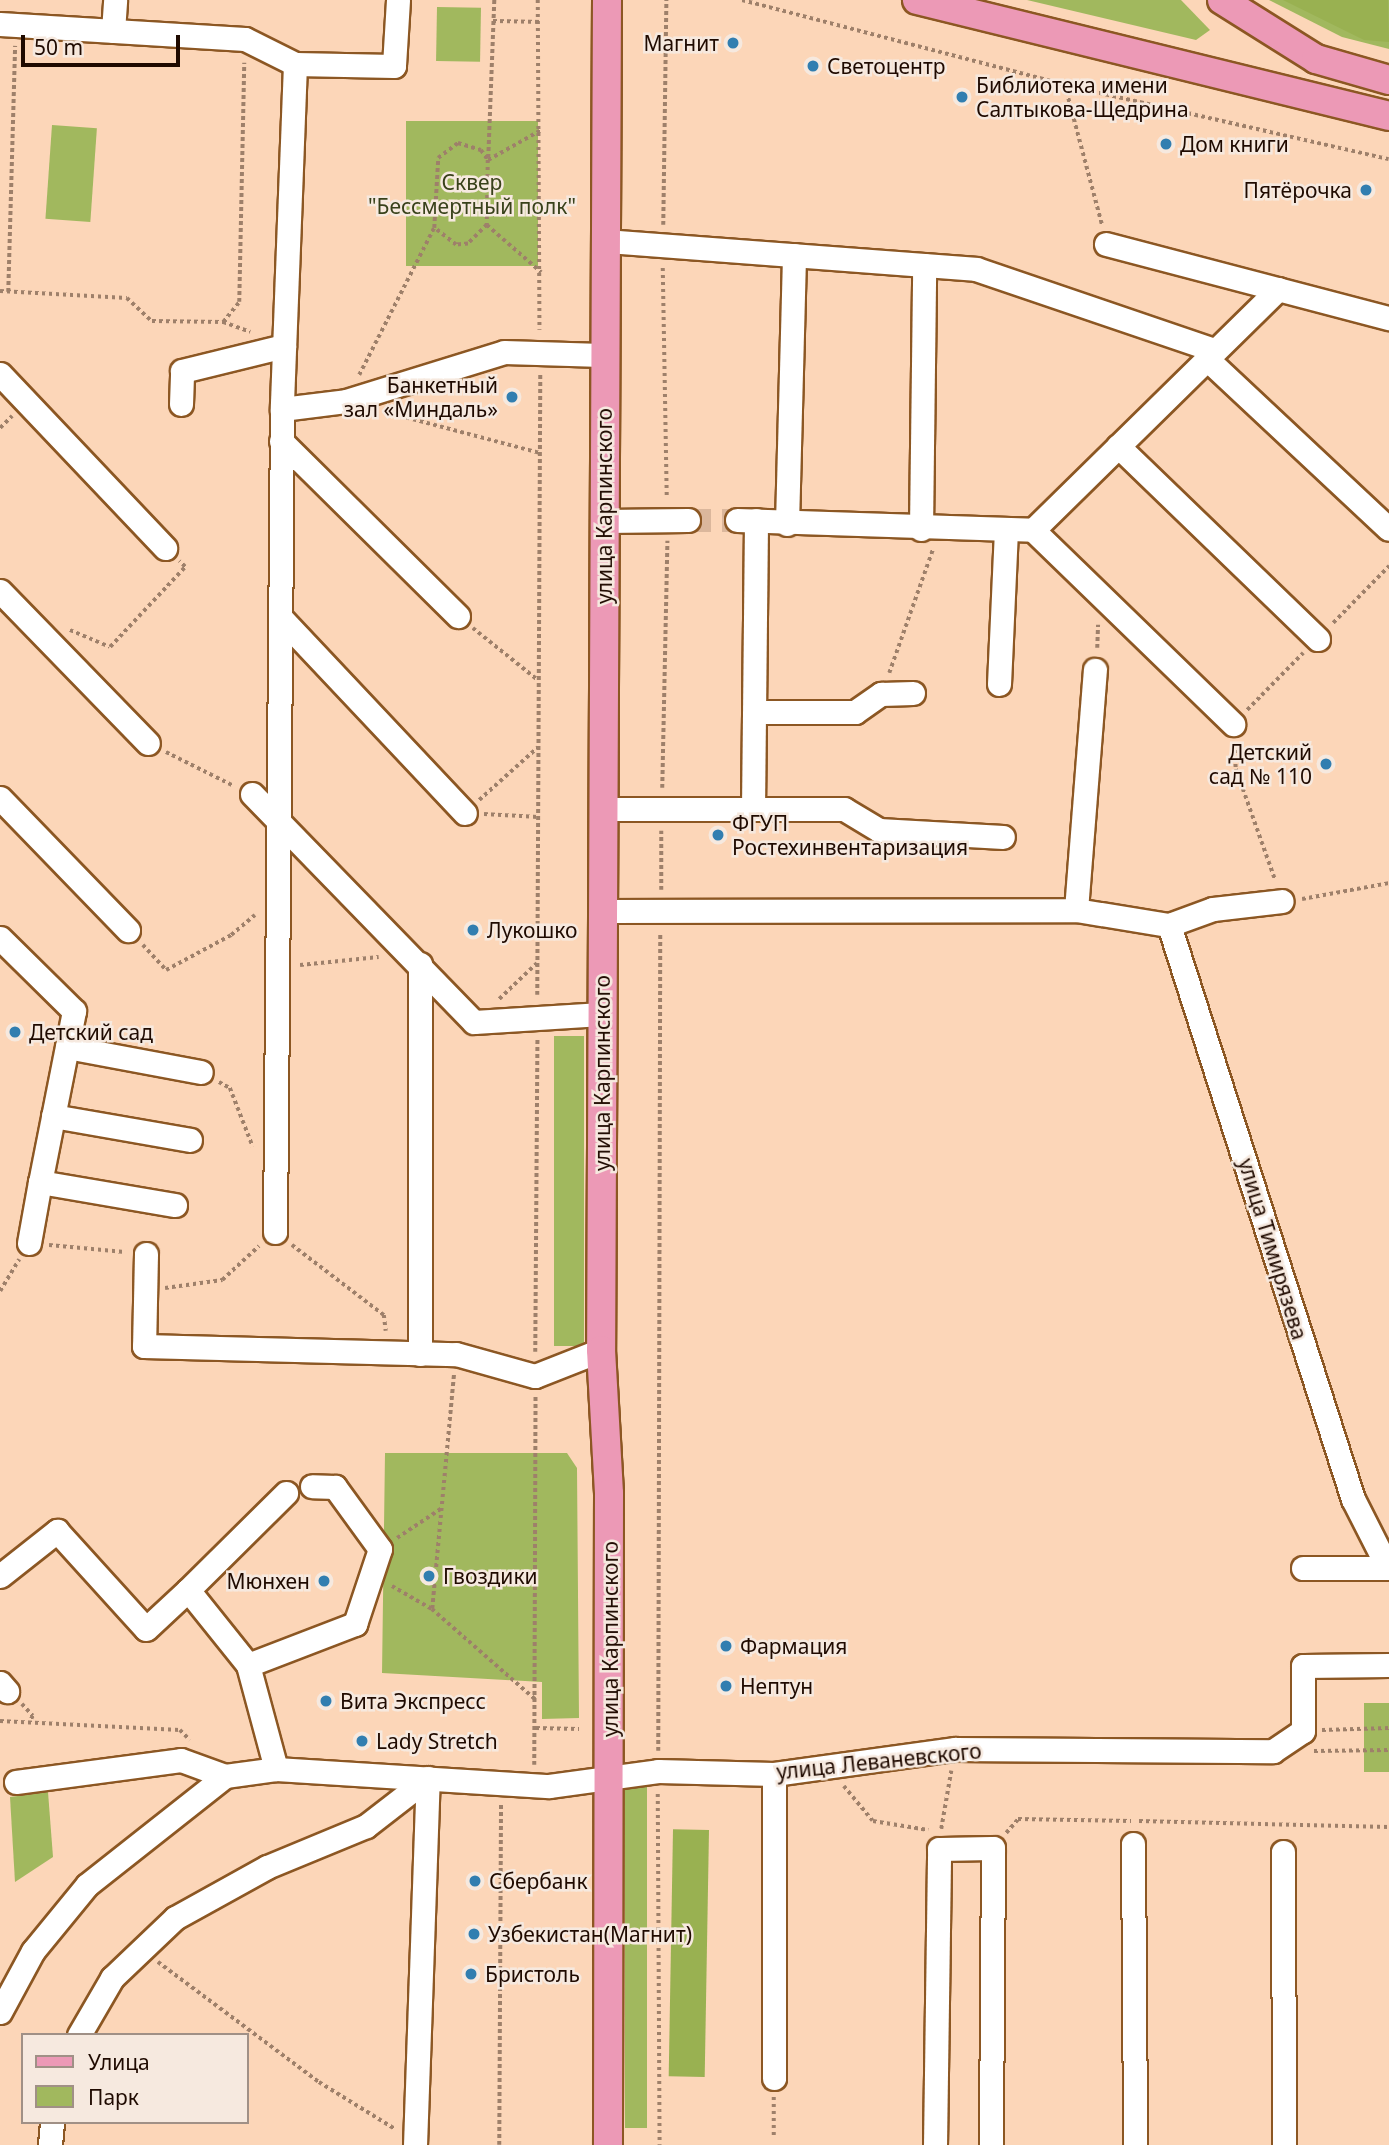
<!DOCTYPE html>
<html>
<head>
<meta charset="utf-8">
<style>
  body { margin:0 }
  #map { position:relative; width:1389px; height:2145px; overflow:hidden; background:#fcd6b8; font-family:"Noto Sans",sans-serif }
  div>[style] { position:absolute }
  [style*='--x'] { left:calc(var(--x)*1px); top:calc(var(--y)*1px); width:calc(var(--w)*1px); rotate:calc(var(--a)*1deg) }
  .green>* { inset:0; background:#a1b85e; transform-origin:0 0 }
  .forest>* { inset:0; background:#99b151; transform-origin:0 0 }
  .minor-tunnel>* { height:23px; margin-top:-11.5px; transform-origin:0; background:repeating-linear-gradient(90deg,#dbb79c 0 23px,transparent 0 34px) }
  .path>* { height:3.5px; margin-top:-1.75px; transform-origin:0; background:repeating-linear-gradient(90deg,#9e806a 0 3.5px,transparent 0 7px) }
  .roads { filter:drop-shadow(2px 0 #8c5723) drop-shadow(-2px 0 #8c5723) drop-shadow(0 2px #8c5723) drop-shadow(0 -2px #8c5723) }
  .minor>* { height:23px; margin:-11.5px; padding:0 11.5px; transform-origin:11.5px; border-radius:11.5px; background:#fff }
  .major>* { height:28px; margin:-14px; padding:0 14px; transform-origin:14px; border-radius:14px; background:#ec99b6 }
  .dots>* { width:19px; height:19px; translate:-50% -50%; box-sizing:border-box; border:4px solid #f6e9df; border-radius:50% }
  span { translate:-50% -50%; white-space:nowrap; text-align:center; line-height:1.15; -webkit-text-stroke:5px #f6e9df; paint-order:stroke }
  .poi-label { font-size:21px; color:#1f0a00 }
  .right { translate:-100% -50%; text-align:right }
  .left { translate:0 -50%; text-align:left }
  .park-label { font-size:21px; color:#38411a }
  .street-label { font-size:21px; color:#1f0a00 }
  .legend { position:absolute; left:21px; top:2033px; width:228px; height:91px; box-sizing:border-box; background:#f6e9df; border:2px solid #a09086; margin:0; padding:9px 12px; list-style:none; font-size:21px; color:#1f0a00 }
  .legend li { display:flex; align-items:center; gap:14px; height:35px }
  .legend b { width:35px; border:2px solid #a09086 }
  .scale { position:absolute; left:21px; top:35px; width:159px; height:32px; box-sizing:border-box; border:4px solid #1f0a00; border-top:0; padding-left:9px; font-size:21px; line-height:24px; white-space:nowrap; color:#1f0a00; -webkit-text-stroke:5px #f6e9df; paint-order:stroke }
</style>
</head>
<body>
<div id="map">
  <div class="green">
    <div style="clip-path:polygon(1027px 0,1181px 0,1210px 30px,1196px 40px)"></div>
    <div style="clip-path:polygon(1269px 0,1389px 0,1389px 49px,1342px 37px)"></div>
    <div style="left:437px;top:7px;width:44px;height:54px;rotate:1deg"></div>
    <div style="left:406px;top:121px;width:132px;height:145px"></div>
    <div style="left:52px;top:125px;width:45px;height:94px;rotate:4deg"></div>
    <div style="left:554px;top:1036px;width:30px;height:310px"></div>
    <div style="clip-path:polygon(385px 1453px,567px 1453px,577px 1468px,579px 1718px,542px 1719px,542px 1682px,382px 1673px)"></div>
    <div style="left:1364px;top:1703px;width:25px;height:69px"></div>
    <div style="left:647px;top:1784px;width:344px;height:22px;rotate:90deg"></div>
    <div style="clip-path:polygon(48px 1792px,53px 1857px,15px 1882px,10px 1797px)"></div>
  </div>
  <div class="forest">
    <div style="clip-path:polygon(1283px 0,1388px 0,1389px 42px,1364px 40px)"></div>
    <div style="left:709px;top:1830px;width:247px;height:36px;rotate:91deg"></div>
  </div>
  <div class="minor-tunnel">
    <div style="--x:688;--y:520;--w:49;--a:0"></div>
  </div>
  <div class="path">
    <div style="--x:538;--y:0;--w:330;--a:89.7"></div>
    <div style="--x:742;--y:0;--w:334;--a:14.7"></div>
    <div style="--x:1065;--y:85;--w:332;--a:12.9"></div>
    <div style="--x:493;--y:21;--w:49;--a:1.2"></div>
    <div style="--x:1065;--y:85;--w:144;--a:75.1"></div>
    <div style="--x:458;--y:143;--w:24;--a:17"></div>
    <div style="--x:481;--y:150;--w:12;--a:55"></div>
    <div style="--x:488;--y:160;--w:65;--a:90.9"></div>
    <div style="--x:487;--y:225;--w:27;--a:135"></div>
    <div style="--x:468;--y:244;--w:12;--a:175"></div>
    <div style="--x:456;--y:245;--w:28;--a:-142"></div>
    <div style="--x:434;--y:228;--w:70;--a:-86.7"></div>
    <div style="--x:438;--y:158;--w:25;--a:-37"></div>
    <div style="--x:488;--y:158;--w:158;--a:-87.8"></div>
    <div style="--x:488;--y:160;--w:61;--a:-29.5"></div>
    <div style="--x:487;--y:225;--w:72;--a:41"></div>
    <div style="--x:663;--y:225;--w:225;--a:-89.2"></div>
    <div style="--x:663;--y:268;--w:230;--a:89"></div>
    <div style="--x:0;--y:291;--w:127;--a:3.2"></div>
    <div style="--x:127;--y:298;--w:34;--a:43"></div>
    <div style="--x:152;--y:321;--w:71;--a:0.8"></div>
    <div style="--x:223;--y:322;--w:29;--a:20"></div>
    <div style="--x:8;--y:292;--w:246;--a:-88.4"></div>
    <div style="--x:223;--y:322;--w:26;--a:-51"></div>
    <div style="--x:239;--y:302;--w:239;--a:-88.8"></div>
    <div style="--x:359;--y:375;--w:165;--a:-63"></div>
    <div style="--x:386;--y:412;--w:159;--a:14.9"></div>
    <div style="--x:0;--y:428;--w:17;--a:-45"></div>
    <div style="--x:1333;--y:623;--w:80;--a:-45.5"></div>
    <div style="--x:473;--y:628;--w:83;--a:38.7"></div>
    <div style="--x:70;--y:630;--w:43;--a:23"></div>
    <div style="--x:110;--y:647;--w:110;--a:-46.8"></div>
    <div style="--x:185;--y:567;--w:8;--a:-135"></div>
    <div style="--x:1097;--y:648;--w:23;--a:-88"></div>
    <div style="--x:889;--y:673;--w:132;--a:-70.5"></div>
    <div style="--x:1247;--y:710;--w:80;--a:-45.5"></div>
    <div style="--x:1235;--y:743;--w:26;--a:88"></div>
    <div style="--x:1236;--y:769;--w:117;--a:70.5"></div>
    <div style="--x:166;--y:752;--w:76;--a:26.6"></div>
    <div style="--x:662;--y:788;--w:247;--a:-88.8"></div>
    <div style="--x:479;--y:800;--w:79;--a:-41.9"></div>
    <div style="--x:484;--y:814;--w:54;--a:3.2"></div>
    <div style="--x:661;--y:890;--w:59;--a:-90"></div>
    <div style="--x:1302;--y:899;--w:88;--a:-10.4"></div>
    <div style="--x:143;--y:945;--w:34;--a:47"></div>
    <div style="--x:166;--y:970;--w:74;--a:-28.3"></div>
    <div style="--x:231;--y:935;--w:31;--a:-40"></div>
    <div style="--x:300;--y:965;--w:79;--a:-5.8"></div>
    <div style="--x:537;--y:995;--w:622;--a:-89.72"></div>
    <div style="--x:499;--y:999;--w:52;--a:-43.5"></div>
    <div style="--x:219;--y:1082;--w:13;--a:29"></div>
    <div style="--x:230;--y:1088;--w:63;--a:68.7"></div>
    <div style="--x:49;--y:1245;--w:76;--a:5.3"></div>
    <div style="--x:292;--y:1245;--w:116;--a:37.3"></div>
    <div style="--x:384;--y:1315;--w:16;--a:83"></div>
    <div style="--x:165;--y:1288;--w:58;--a:-8"></div>
    <div style="--x:222;--y:1280;--w:50;--a:-42.6"></div>
    <div style="--x:0;--y:1291;--w:37;--a:-59"></div>
    <div style="--x:535;--y:1352;--w:314;--a:-89.6"></div>
    <div style="--x:397;--y:1538;--w:54;--a:-33.7"></div>
    <div style="--x:392;--y:1586;--w:46;--a:29.9"></div>
    <div style="--x:432;--y:1609;--w:138;--a:41.2"></div>
    <div style="--x:432;--y:1609;--w:236;--a:-84.7"></div>
    <div style="--x:22;--y:1704;--w:16;--a:47"></div>
    <div style="--x:33;--y:1716;--w:7;--a:117"></div>
    <div style="--x:0;--y:1721;--w:180;--a:2.9"></div>
    <div style="--x:180;--y:1730;--w:14;--a:45"></div>
    <div style="--x:536;--y:1728;--w:43;--a:1.3"></div>
    <div style="--x:1322;--y:1730;--w:67;--a:-1.7"></div>
    <div style="--x:658;--y:1751;--w:818;--a:-89.86"></div>
    <div style="--x:1314;--y:1751;--w:75;--a:-0.8"></div>
    <div style="--x:534;--y:1765;--w:370;--a:-89.8"></div>
    <div style="--x:844;--y:1786;--w:45;--a:50.4"></div>
    <div style="--x:873;--y:1821;--w:56;--a:9.3"></div>
    <div style="--x:658;--y:1794;--w:351;--a:89.7"></div>
    <div style="--x:1139;--y:1821;--w:250;--a:1.4"></div>
    <div style="--x:941;--y:1829;--w:59;--a:-80.2"></div>
    <div style="--x:1006;--y:1833;--w:18;--a:-49"></div>
    <div style="--x:1018;--y:1819;--w:113;--a:1"></div>
    <div style="--x:158;--y:1962;--w:201;--a:36.7"></div>
    <div style="--x:319;--y:2082;--w:89;--a:31.7"></div>
    <div style="--x:774;--y:2097;--w:41;--a:90"></div>
    <div style="--x:499;--y:2145;--w:341;--a:-89.7"></div>
  </div>
  <div class="roads">
    <div class="minor">
      <div style="--x:398;--y:0;--w:66;--a:93.5"></div>
      <div style="--x:394;--y:66;--w:99;--a:-178.8"></div>
      <div style="--x:295;--y:64;--w:345;--a:92.2"></div>
      <div style="--x:282;--y:409;--w:64;--a:-7.1"></div>
      <div style="--x:346;--y:401;--w:165;--a:-17.2"></div>
      <div style="--x:504;--y:352;--w:98;--a:1.8"></div>
      <div style="--x:0;--y:24;--w:245;--a:3.5"></div>
      <div style="--x:245;--y:39;--w:56;--a:26.6"></div>
      <div style="--x:113;--y:31;--w:31;--a:-86"></div>
      <div style="--x:606;--y:241;--w:371;--a:4.3"></div>
      <div style="--x:976;--y:269;--w:251;--a:18.8"></div>
      <div style="--x:1106;--y:244;--w:293;--a:14.7"></div>
      <div style="--x:1206;--y:358;--w:250;--a:43.1"></div>
      <div style="--x:0;--y:374;--w:240;--a:46.5"></div>
      <div style="--x:181;--y:404;--w:33;--a:-88"></div>
      <div style="--x:182;--y:371;--w:105;--a:-13.8"></div>
      <div style="--x:281;--y:441;--w:249;--a:44.7"></div>
      <div style="--x:1118;--y:446;--w:278;--a:44"></div>
      <div style="--x:737;--y:520;--w:296;--a:1.9"></div>
      <div style="--x:1033;--y:530;--w:344;--a:-44.5"></div>
      <div style="--x:605;--y:521;--w:83;--a:-0.7"></div>
      <div style="--x:787;--y:524;--w:269;--a:-88.5"></div>
      <div style="--x:921;--y:529;--w:264;--a:-89.3"></div>
      <div style="--x:1033;--y:530;--w:279;--a:44.1"></div>
      <div style="--x:0;--y:591;--w:212;--a:45.8"></div>
      <div style="--x:281;--y:618;--w:268;--a:46.7"></div>
      <div style="--x:999;--y:684;--w:152;--a:-87.4"></div>
      <div style="--x:755;--y:712;--w:100;--a:0"></div>
      <div style="--x:855;--y:712;--w:32;--a:-35"></div>
      <div style="--x:881;--y:694;--w:32;--a:-2"></div>
      <div style="--x:252;--y:794;--w:318;--a:45.8"></div>
      <div style="--x:474;--y:1022;--w:128;--a:-3.6"></div>
      <div style="--x:0;--y:798;--w:184;--a:45.9"></div>
      <div style="--x:604;--y:809;--w:240;--a:0"></div>
      <div style="--x:844;--y:809;--w:41;--a:31"></div>
      <div style="--x:879;--y:830;--w:124;--a:3.2"></div>
      <div style="--x:753;--y:809;--w:289;--a:-89.4"></div>
      <div style="--x:1076;--y:910;--w:241;--a:-85.5"></div>
      <div style="--x:603;--y:911;--w:473;--a:-0.1"></div>
      <div style="--x:1076;--y:910;--w:94;--a:9.2"></div>
      <div style="--x:1169;--y:925;--w:47;--a:-20"></div>
      <div style="--x:1213;--y:909;--w:69;--a:-6.6"></div>
      <div style="--x:1169;--y:925;--w:603;--a:72.23"></div>
      <div style="--x:1353;--y:1499;--w:77;--a:63.1"></div>
      <div style="--x:0;--y:938;--w:104;--a:44.6"></div>
      <div style="--x:74;--y:1011;--w:174;--a:101.2"></div>
      <div style="--x:40;--y:1182;--w:137;--a:9.7"></div>
      <div style="--x:67;--y:1047;--w:136;--a:10.6"></div>
      <div style="--x:53;--y:1116;--w:139;--a:9.9"></div>
      <div style="--x:275;--y:1232;--w:823;--a:-89.51"></div>
      <div style="--x:29;--y:1243;--w:62;--a:-79.8"></div>
      <div style="--x:146;--y:1254;--w:92;--a:91.2"></div>
      <div style="--x:144;--y:1346;--w:312;--a:1.5"></div>
      <div style="--x:456;--y:1354;--w:82;--a:15.6"></div>
      <div style="--x:535;--y:1376;--w:71;--a:-21.5"></div>
      <div style="--x:420;--y:1354;--w:390;--a:-90"></div>
      <div style="--x:1303;--y:1568;--w:86;--a:0"></div>
      <div style="--x:0;--y:1576;--w:73;--a:-38.3"></div>
      <div style="--x:57;--y:1531;--w:132;--a:47.8"></div>
      <div style="--x:146;--y:1629;--w:57;--a:-42.9"></div>
      <div style="--x:188;--y:1590;--w:96;--a:51.3"></div>
      <div style="--x:248;--y:1665;--w:108;--a:74.9"></div>
      <div style="--x:188;--y:1590;--w:138;--a:-44.7"></div>
      <div style="--x:248;--y:1665;--w:115;--a:-21"></div>
      <div style="--x:355;--y:1624;--w:79;--a:-71.6"></div>
      <div style="--x:380;--y:1549;--w:77;--a:-126"></div>
      <div style="--x:335;--y:1487;--w:23;--a:-178"></div>
      <div style="--x:0;--y:1683;--w:11;--a:49"></div>
      <div style="--x:16;--y:1782;--w:166;--a:-7.6"></div>
      <div style="--x:181;--y:1760;--w:47;--a:20"></div>
      <div style="--x:1133;--y:1844;--w:301;--a:89.6"></div>
      <div style="--x:1283;--y:1852;--w:293;--a:89.8"></div>
      <div style="--x:0;--y:2012;--w:69;--a:-61.6"></div>
      <div style="--x:33;--y:1951;--w:85;--a:-50.7"></div>
      <div style="--x:87;--y:1885;--w:176;--a:-38.3"></div>
      <div style="--x:225;--y:1776;--w:51;--a:-7.8"></div>
      <div style="--x:276;--y:1769;--w:274;--a:3.6"></div>
      <div style="--x:549;--y:1786;--w:110;--a:-7.8"></div>
      <div style="--x:658;--y:1771;--w:116;--a:1.5"></div>
      <div style="--x:774;--y:1774;--w:183;--a:-7.9"></div>
      <div style="--x:955;--y:1749;--w:318;--a:0.4"></div>
      <div style="--x:1273;--y:1751;--w:36;--a:-34"></div>
      <div style="--x:1303;--y:1731;--w:65;--a:-90"></div>
      <div style="--x:1303;--y:1666;--w:86;--a:-0.7"></div>
      <div style="--x:79;--y:2035;--w:66;--a:-59.9"></div>
      <div style="--x:112;--y:1978;--w:87;--a:-43.6"></div>
      <div style="--x:175;--y:1918;--w:105;--a:-29"></div>
      <div style="--x:267;--y:1867;--w:107;--a:-22.5"></div>
      <div style="--x:366;--y:1826;--w:78;--a:-37.7"></div>
      <div style="--x:774;--y:2078;--w:304;--a:-90"></div>
      <div style="--x:50;--y:2145;--w:23;--a:-85"></div>
      <div style="--x:415;--y:2145;--w:367;--a:-88"></div>
      <div style="--x:935;--y:2145;--w:296;--a:-89.2"></div>
      <div style="--x:939;--y:1849;--w:54;--a:-1.1"></div>
      <div style="--x:993;--y:1848;--w:297;--a:90.4"></div>
    </div>
    <div class="major">
      <div style="--x:607;--y:0;--w:1350;--a:90.25"></div>
      <div style="--x:601;--y:1350;--w:144;--a:86.8"></div>
      <div style="--x:609;--y:1494;--w:651;--a:90.09"></div>
      <div style="--x:917;--y:0;--w:486;--a:13.8"></div>
      <div style="--x:1222;--y:0;--w:111;--a:32.1"></div>
      <div style="--x:1316;--y:59;--w:76;--a:16"></div>
    </div>
  </div>
  <div class="dots">
    <div style="left:733px;top:43px;background:#317eb0"></div>
    <div style="left:813px;top:66px;background:#317eb0"></div>
    <div style="left:962px;top:97px;background:#317eb0"></div>
    <div style="left:1166px;top:144px;background:#317eb0"></div>
    <div style="left:1366px;top:190px;background:#317eb0"></div>
    <div style="left:512px;top:397px;background:#317eb0"></div>
    <div style="left:1326px;top:764px;background:#317eb0"></div>
    <div style="left:718px;top:835px;background:#317eb0"></div>
    <div style="left:473px;top:930px;background:#317eb0"></div>
    <div style="left:15px;top:1032px;background:#317eb0"></div>
    <div style="left:429px;top:1576px;background:#317eb0"></div>
    <div style="left:324px;top:1581px;background:#317eb0"></div>
    <div style="left:726px;top:1646px;background:#317eb0"></div>
    <div style="left:726px;top:1686px;background:#317eb0"></div>
    <div style="left:326px;top:1701px;background:#317eb0"></div>
    <div style="left:362px;top:1741px;background:#317eb0"></div>
    <div style="left:475px;top:1881px;background:#317eb0"></div>
    <div style="left:474px;top:1934px;background:#317eb0"></div>
    <div style="left:471px;top:1974px;background:#317eb0"></div>
  </div>
  <div class="poi-label">
    <span class="right" style="left:719px;top:43px">Магнит</span>
    <span class="left" style="left:827px;top:66px">Светоцентр</span>
    <span class="left" style="left:976px;top:97px">Библиотека имени<br>Салтыкова-Щедрина</span>
    <span class="left" style="left:1180px;top:144px">Дом книги</span>
    <span class="right" style="left:1352px;top:190px">Пятёрочка</span>
    <span class="right" style="left:498px;top:397px">Банкетный<br>зал «Миндаль»</span>
    <span class="right" style="left:1312px;top:764px">Детский<br>сад № 110</span>
    <span class="left" style="left:732px;top:835px">ФГУП<br>Ростехинвентаризация</span>
    <span class="left" style="left:487px;top:930px">Лукошко</span>
    <span class="left" style="left:29px;top:1032px">Детский сад</span>
    <span class="left" style="left:443px;top:1576px">Гвоздики</span>
    <span class="right" style="left:310px;top:1581px">Мюнхен</span>
    <span class="left" style="left:740px;top:1646px">Фармация</span>
    <span class="left" style="left:740px;top:1686px">Нептун</span>
    <span class="left" style="left:340px;top:1701px">Вита Экспресс</span>
    <span class="left" style="left:376px;top:1741px">Lady Stretch</span>
    <span class="left" style="left:489px;top:1881px">Сбербанк</span>
    <span class="left" style="left:488px;top:1934px">Узбекистан(Магнит)</span>
    <span class="left" style="left:485px;top:1974px">Бристоль</span>
  </div>
  <div class="park-label">
    <span style="left:472px;top:194px">Сквер<br>"Бессмертный полк"</span>
  </div>
  <div class="street-label">
    <span style="left:604px;top:506px;rotate:-90deg">улица Карпинского</span>
    <span style="left:602px;top:1073px;rotate:-90deg">улица Карпинского</span>
    <span style="left:1273px;top:1249px;rotate:73deg">улица Тимирязева</span>
    <span style="left:610px;top:1639px;rotate:-90deg">улица Карпинского</span>
    <span style="left:879px;top:1761px;rotate:-6deg">улица Леваневского</span>
  </div>
  <ul class="legend">
  <li><b style="height:9px;background:#ec99b6"></b>Улица</li>
  <li><b style="height:19px;background:#a1b85e"></b>Парк</li>
  </ul>
  <div class="scale">50 m</div>
</div>
</body>
</html>
